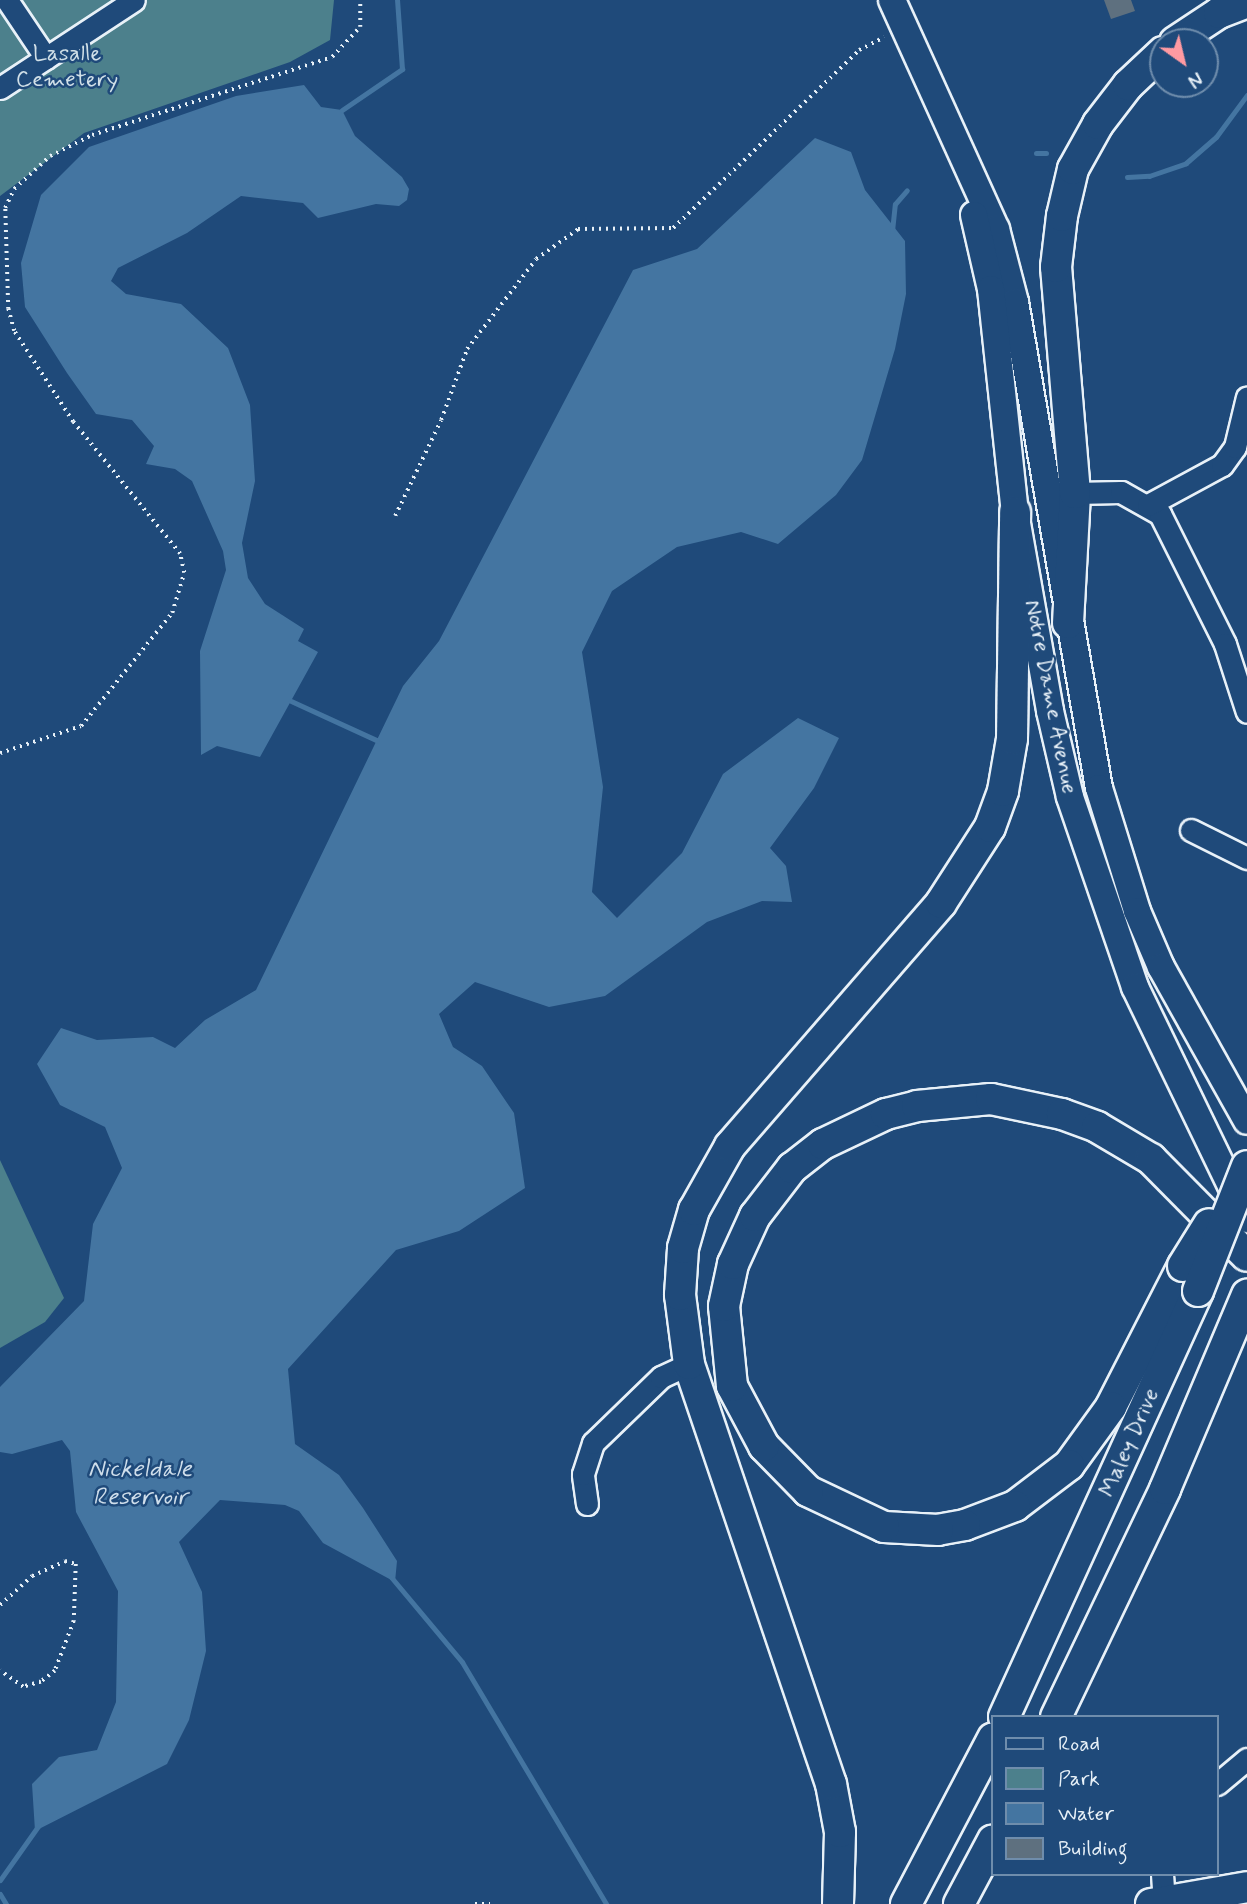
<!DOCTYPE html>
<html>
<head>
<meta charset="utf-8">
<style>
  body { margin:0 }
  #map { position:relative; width:1247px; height:1904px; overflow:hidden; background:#1f4a7a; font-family:Mynerve,sans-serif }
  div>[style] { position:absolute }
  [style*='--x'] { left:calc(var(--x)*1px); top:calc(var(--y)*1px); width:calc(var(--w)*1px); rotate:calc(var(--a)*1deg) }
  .green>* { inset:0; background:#4c808c }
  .water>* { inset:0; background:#4475a1 }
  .stream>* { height:5px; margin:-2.5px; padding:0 2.5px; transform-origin:2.5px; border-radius:2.5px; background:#4475a1 }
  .building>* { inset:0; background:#5e707f }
  .path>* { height:3.5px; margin-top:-1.75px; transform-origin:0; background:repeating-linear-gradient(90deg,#e8f1f8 0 2px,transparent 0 7px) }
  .roads { filter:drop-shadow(2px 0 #e8f1f8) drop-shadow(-2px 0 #e8f1f8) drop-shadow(0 2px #e8f1f8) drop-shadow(0 -2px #e8f1f8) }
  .minor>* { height:21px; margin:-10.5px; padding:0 10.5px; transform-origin:10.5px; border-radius:10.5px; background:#1f4a7a }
  .major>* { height:26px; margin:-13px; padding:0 13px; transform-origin:13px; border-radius:13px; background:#1f4a7a }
  .highway>* { height:30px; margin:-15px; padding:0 15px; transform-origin:15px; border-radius:15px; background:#1f4a7a }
  .bridges { filter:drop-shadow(2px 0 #e8f1f8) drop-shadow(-2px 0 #e8f1f8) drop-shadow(0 2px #e8f1f8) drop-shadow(0 -2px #e8f1f8) }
  .highway-bridge>* { height:30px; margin:-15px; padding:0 15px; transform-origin:15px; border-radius:15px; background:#1f4a7a }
  span { translate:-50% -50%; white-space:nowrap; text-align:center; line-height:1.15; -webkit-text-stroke:5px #1f4a7a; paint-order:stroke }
  .park-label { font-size:23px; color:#d1e0e8 }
  .street-label { font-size:23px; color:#e8f1f8 }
  .water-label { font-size:24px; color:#cfdeeb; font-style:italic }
  .legend { position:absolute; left:991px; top:1715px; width:228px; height:161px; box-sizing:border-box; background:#1f4a7a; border:2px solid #6f8dac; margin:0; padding:9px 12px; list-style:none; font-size:21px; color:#e8f1f8 }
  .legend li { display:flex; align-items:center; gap:14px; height:35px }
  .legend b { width:35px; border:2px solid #6f8dac }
  .north { position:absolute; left:1149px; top:28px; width:70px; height:70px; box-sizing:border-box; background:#1f4a7a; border:2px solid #6f8dac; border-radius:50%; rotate:146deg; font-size:19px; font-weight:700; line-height:28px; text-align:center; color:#e8f1f8 }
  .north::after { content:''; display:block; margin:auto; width:24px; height:32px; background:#ff9aa2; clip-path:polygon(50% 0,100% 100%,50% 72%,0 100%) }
</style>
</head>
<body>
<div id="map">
  <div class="green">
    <div style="clip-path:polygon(0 0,334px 0,330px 40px,290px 62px,84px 133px,0 196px)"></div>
    <div style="clip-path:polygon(0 1160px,64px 1298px,45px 1322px,0 1348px)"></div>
  </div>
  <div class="water">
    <div style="clip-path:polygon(304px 85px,321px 107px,342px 110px,355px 136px,402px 177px,409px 189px,407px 200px,399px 206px,376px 204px,318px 218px,303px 203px,241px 196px,187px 233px,118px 268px,111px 281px,126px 294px,181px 304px,228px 348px,250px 405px,255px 481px,242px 543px,248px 578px,265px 604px,304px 629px,298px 641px,318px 652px,260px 757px,217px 746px,201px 755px,200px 651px,226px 570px,223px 551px,192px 481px,175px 469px,146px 464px,154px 446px,132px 420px,96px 414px,67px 373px,25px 307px,21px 263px,41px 195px,89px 147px,236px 96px)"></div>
    <div style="clip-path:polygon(815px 138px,851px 152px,865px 190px,905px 241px,906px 294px,895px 349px,862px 460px,836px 495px,778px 544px,741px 532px,677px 547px,612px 591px,582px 652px,603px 787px,592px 892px,617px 918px,682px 853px,723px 774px,798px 718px,839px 738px,814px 788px,770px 848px,786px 866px,792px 902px,762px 901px,707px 922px,605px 996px,549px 1007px,475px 982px,439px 1014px,453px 1047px,482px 1066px,514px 1113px,525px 1188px,459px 1231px,396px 1250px,288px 1369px,295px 1444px,339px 1475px,363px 1508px,397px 1561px,395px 1582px,323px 1543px,299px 1511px,285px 1505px,220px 1500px,179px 1542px,202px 1592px,206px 1651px,189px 1720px,167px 1764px,35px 1831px,32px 1784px,59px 1757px,97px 1750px,116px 1702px,118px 1591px,76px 1512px,70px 1451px,62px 1440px,12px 1454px,0 1452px,0 1387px,84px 1301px,93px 1224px,122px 1168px,105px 1127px,60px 1105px,37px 1064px,61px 1028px,97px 1040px,153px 1037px,175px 1048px,205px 1020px,256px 990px,403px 686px,439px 641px,633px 270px,697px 249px)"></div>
  </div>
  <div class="stream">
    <div style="--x:342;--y:110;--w:73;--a:-34.3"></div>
    <div style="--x:402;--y:69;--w:69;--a:-94.1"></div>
    <div style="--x:1036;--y:153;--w:10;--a:0"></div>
    <div style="--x:1127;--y:177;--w:22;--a:-3"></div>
    <div style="--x:1149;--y:176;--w:39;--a:-19"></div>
    <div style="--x:1186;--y:163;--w:40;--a:-41"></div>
    <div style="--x:1216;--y:137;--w:52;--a:-53.6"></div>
    <div style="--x:892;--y:231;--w:27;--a:-84"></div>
    <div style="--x:895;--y:204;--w:18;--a:-49"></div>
    <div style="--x:291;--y:701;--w:94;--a:24.6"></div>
    <div style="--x:391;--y:1577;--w:111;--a:50.1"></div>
    <div style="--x:462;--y:1662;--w:282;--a:59.2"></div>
    <div style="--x:0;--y:1880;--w:67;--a:-54.7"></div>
    <div style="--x:0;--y:1894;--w:12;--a:59"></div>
  </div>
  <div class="building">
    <div style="clip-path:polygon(1104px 0,1131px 0,1135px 11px,1111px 19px)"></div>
  </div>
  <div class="path">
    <div style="--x:395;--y:516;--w:106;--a:-64.4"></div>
    <div style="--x:441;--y:420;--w:76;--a:-69.9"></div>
    <div style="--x:467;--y:349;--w:113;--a:-52.5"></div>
    <div style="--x:536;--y:259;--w:52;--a:-35.5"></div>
    <div style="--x:578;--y:229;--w:95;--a:-0.6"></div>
    <div style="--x:673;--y:228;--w:257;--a:-43.7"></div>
    <div style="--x:859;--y:50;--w:28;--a:-27"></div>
    <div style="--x:0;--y:753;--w:85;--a:-18.4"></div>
    <div style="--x:81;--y:726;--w:145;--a:-51.2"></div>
    <div style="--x:172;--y:613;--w:42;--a:-73.3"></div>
    <div style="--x:184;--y:573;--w:19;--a:-102"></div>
    <div style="--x:180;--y:554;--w:170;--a:-129"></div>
    <div style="--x:73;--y:422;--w:108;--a:-123"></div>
    <div style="--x:14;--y:331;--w:23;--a:-105"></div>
    <div style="--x:8;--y:309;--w:101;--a:-91.7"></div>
    <div style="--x:5;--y:208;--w:21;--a:-65"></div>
    <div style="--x:14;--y:189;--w:49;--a:-42.5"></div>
    <div style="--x:50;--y:156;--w:47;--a:-26.6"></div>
    <div style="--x:92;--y:135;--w:252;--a:-18"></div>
    <div style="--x:332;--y:57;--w:41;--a:-47"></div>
    <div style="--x:360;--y:27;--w:27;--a:-90"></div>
    <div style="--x:0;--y:1605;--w:43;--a:-42.2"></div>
    <div style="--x:32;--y:1576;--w:36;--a:-24"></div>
    <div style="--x:65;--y:1561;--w:11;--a:15"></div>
    <div style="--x:76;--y:1564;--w:57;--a:92"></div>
    <div style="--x:74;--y:1621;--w:53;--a:110.8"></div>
    <div style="--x:55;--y:1671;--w:18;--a:142"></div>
    <div style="--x:41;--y:1682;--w:19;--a:164"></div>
    <div style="--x:23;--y:1687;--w:28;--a:-145"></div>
    <div style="--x:475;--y:1904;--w:15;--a:0"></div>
  </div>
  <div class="roads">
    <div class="minor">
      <div style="--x:7;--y:0;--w:70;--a:56.1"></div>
      <div style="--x:0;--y:88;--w:160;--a:-33.3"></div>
      <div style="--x:1075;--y:493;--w:46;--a:-1.2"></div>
      <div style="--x:1121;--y:492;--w:45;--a:29.4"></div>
      <div style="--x:1160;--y:514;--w:145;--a:63.4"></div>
      <div style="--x:1225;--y:644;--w:71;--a:72.1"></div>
      <div style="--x:1148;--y:505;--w:84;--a:-28.4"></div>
      <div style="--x:1222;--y:465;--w:22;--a:-54"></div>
      <div style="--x:1235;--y:447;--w:51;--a:-76.5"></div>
      <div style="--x:1191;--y:830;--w:63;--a:26.6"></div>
      <div style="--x:587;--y:1504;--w:30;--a:-98"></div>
      <div style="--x:583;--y:1474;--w:33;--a:-72"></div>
      <div style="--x:593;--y:1443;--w:95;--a:-44.1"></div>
      <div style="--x:661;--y:1377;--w:31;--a:-25"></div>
      <div style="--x:1217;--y:1784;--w:39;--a:-40"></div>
      <div style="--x:1162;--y:1874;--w:27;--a:86"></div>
    </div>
    <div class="major">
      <div style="--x:892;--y:0;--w:252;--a:65.6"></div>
      <div style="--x:996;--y:229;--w:75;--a:75.4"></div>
      <div style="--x:1015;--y:302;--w:493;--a:80.2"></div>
      <div style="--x:1099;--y:788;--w:129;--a:72.8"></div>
      <div style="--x:1137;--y:911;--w:61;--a:66.8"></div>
      <div style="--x:1161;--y:967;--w:176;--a:60.8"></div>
      <div style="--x:974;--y:215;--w:76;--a:77.1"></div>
      <div style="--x:991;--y:289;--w:224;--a:83.9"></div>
      <div style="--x:1015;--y:512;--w:202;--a:80"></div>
      <div style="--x:1050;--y:711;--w:88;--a:76.9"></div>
      <div style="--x:1070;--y:797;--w:201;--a:71.1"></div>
      <div style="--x:1135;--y:987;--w:258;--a:64.2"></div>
    </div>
    <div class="highway">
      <div style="--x:1175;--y:42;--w:53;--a:-33.4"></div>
      <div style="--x:1219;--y:13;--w:30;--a:-21"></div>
      <div style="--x:1068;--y:623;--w:130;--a:-86.9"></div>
      <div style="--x:1075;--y:493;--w:227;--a:-94.8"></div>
      <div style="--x:1056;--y:267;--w:51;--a:-83.3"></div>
      <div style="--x:1062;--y:216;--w:48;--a:-76.8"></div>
      <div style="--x:1073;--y:169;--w:51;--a:-60.9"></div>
      <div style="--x:1098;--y:124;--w:49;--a:-52.4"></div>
      <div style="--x:1128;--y:85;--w:48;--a:-43.3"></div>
      <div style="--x:1183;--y:1266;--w:158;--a:117.1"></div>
      <div style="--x:1111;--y:1407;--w:72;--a:125.9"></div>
      <div style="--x:1069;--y:1465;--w:68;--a:142.8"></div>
      <div style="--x:1015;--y:1506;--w:53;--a:159.2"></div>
      <div style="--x:965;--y:1525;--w:27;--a:170"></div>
      <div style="--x:938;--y:1530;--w:54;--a:-176.8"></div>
      <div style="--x:884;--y:1527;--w:84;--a:-154.7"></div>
      <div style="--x:808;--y:1491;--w:63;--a:-134.4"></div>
      <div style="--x:764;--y:1446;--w:68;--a:-118.1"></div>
      <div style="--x:732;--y:1386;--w:80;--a:-95.7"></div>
      <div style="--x:724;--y:1306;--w:43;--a:-77.9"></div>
      <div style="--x:733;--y:1264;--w:53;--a:-65.4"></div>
      <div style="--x:755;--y:1216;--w:61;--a:-52.4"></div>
      <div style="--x:792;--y:1168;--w:39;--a:-38"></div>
      <div style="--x:823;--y:1144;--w:70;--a:-25.5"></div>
      <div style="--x:886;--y:1114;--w:32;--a:-14"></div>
      <div style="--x:917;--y:1106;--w:74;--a:-5.4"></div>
      <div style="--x:991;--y:1099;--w:73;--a:11.9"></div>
      <div style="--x:1062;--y:1114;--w:37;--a:20"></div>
      <div style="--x:1097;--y:1127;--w:63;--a:30.7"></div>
      <div style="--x:1151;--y:1159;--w:136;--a:45.3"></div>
      <div style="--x:1004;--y:1717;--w:468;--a:-65.5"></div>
      <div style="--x:1056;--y:1717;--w:253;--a:-64.4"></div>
      <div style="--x:1165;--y:1489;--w:211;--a:-67.1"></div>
      <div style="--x:838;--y:1904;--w:72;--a:-88.4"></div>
      <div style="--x:840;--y:1832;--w:49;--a:-100.6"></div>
      <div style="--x:831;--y:1784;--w:443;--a:-108.7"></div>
      <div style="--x:689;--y:1364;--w:70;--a:-97.4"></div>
      <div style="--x:680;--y:1295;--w:47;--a:-86.3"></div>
      <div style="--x:683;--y:1248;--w:40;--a:-74"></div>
      <div style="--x:694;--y:1210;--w:73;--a:-60.6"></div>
      <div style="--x:730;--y:1146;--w:322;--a:-49"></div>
      <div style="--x:941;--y:903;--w:90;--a:-57.2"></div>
      <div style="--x:990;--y:827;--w:38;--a:-70"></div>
      <div style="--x:1003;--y:791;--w:53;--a:-80.2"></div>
      <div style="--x:1012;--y:739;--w:227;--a:-89.2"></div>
      <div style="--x:906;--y:1904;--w:187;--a:-62.3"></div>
      <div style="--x:959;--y:1904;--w:72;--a:-62"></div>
      <div style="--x:1151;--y:1904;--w:97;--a:-10"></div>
    </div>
  </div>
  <div class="bridges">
    <div class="highway-bridge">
      <div style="--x:1183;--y:1266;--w:49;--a:-58.2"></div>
      <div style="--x:1198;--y:1291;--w:134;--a:-68.6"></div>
    </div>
  </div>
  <div class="park-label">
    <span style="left:67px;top:67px">Lasalle<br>Cemetery</span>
  </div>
  <div class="street-label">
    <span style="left:1050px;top:697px;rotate:79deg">Notre Dame Avenue</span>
    <span style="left:1130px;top:1443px;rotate:-66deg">Maley Drive</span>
  </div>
  <div class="water-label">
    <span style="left:140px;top:1484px">Nickeldale<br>Reservoir</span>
  </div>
  <ul class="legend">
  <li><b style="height:9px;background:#1f4a7a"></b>Road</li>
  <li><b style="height:19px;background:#4c808c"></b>Park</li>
  <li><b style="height:19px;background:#4475a1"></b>Water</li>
  <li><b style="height:19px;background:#5e707f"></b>Building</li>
  </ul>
  <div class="north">N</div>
</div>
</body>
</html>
